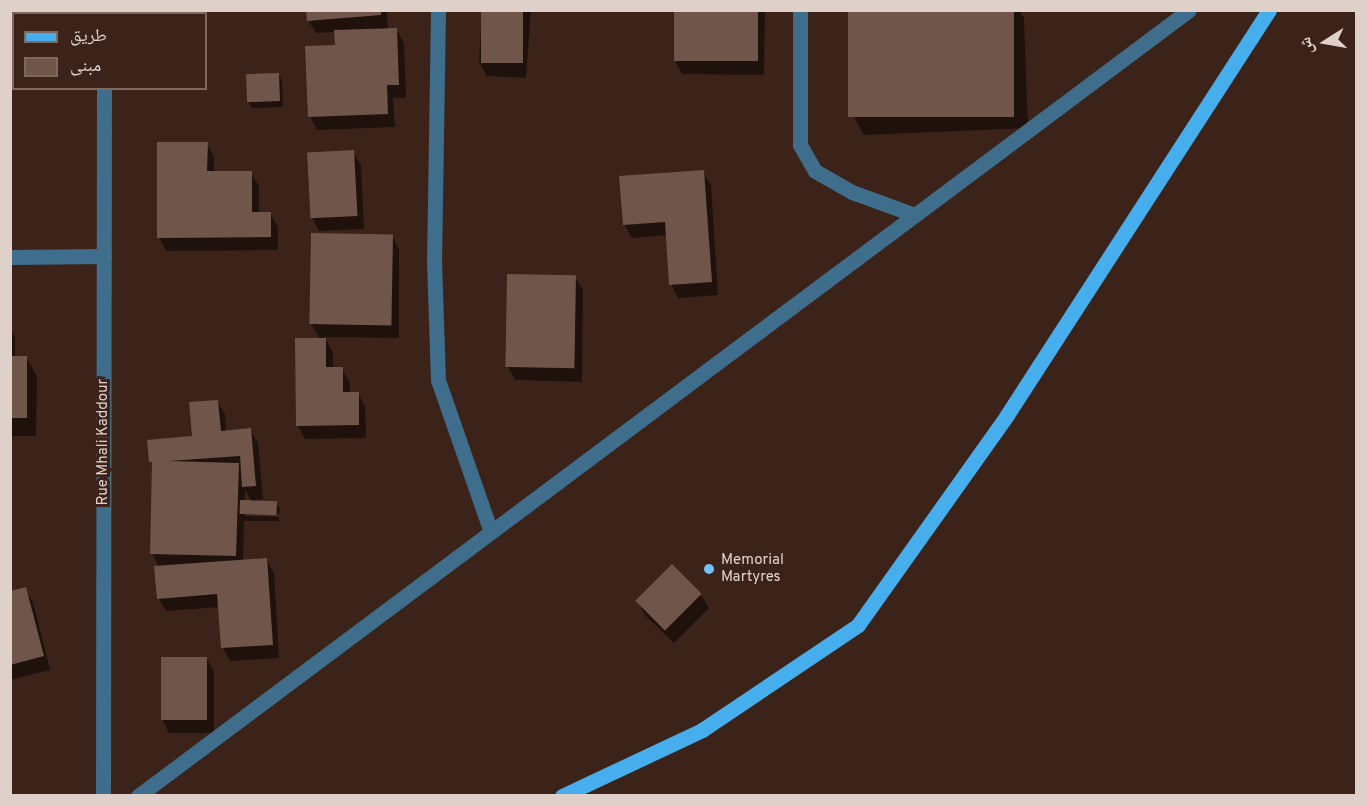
<!DOCTYPE html>
<html>
<head>
<meta charset="utf-8">
<style>
  body { margin:0 }
  #map { position:relative; width:1367px; height:806px; overflow:hidden; background:#3b231a; font-family:Overpass,"Noto Naskh Arabic",sans-serif }
  div>[style] { position:absolute }
  [style*='--x'] { left:calc(var(--x)*1px); top:calc(var(--y)*1px); width:calc(var(--w)*1px); rotate:calc(var(--a)*1deg) }
  .shadow>* { inset:0; background:#0007 }
  .building>* { inset:0; background:#70554a; transform-origin:0 0 }
  .minor>* { height:15px; margin:-7.5px; padding:0 7.5px; transform-origin:7.5px; border-radius:7.5px; background:#3f6d8c }
  .major>* { height:15px; margin:-7.5px; padding:0 7.5px; transform-origin:7.5px; border-radius:7.5px; background:#47aeee }
  .dots>* { width:16px; height:16px; translate:-50% -50%; box-sizing:border-box; border:3px solid #3b231a; border-radius:50% }
  span { translate:-50% -50%; white-space:nowrap; text-align:center; line-height:1.15; -webkit-text-stroke:6px #3b231a; paint-order:stroke }
  .street-label { font-size:15px; color:#e0d0ca }
  .poi-label { font-size:15px; color:#e0d0ca }
  .left { translate:0 -50%; text-align:left }
  .frame { position:absolute; inset:0; border:12px solid #e0d0ca; pointer-events:none }
  .legend { position:absolute; left:12px; top:12px; width:195px; height:78px; box-sizing:border-box; background:#3b231a; border:2px solid #7d6860; margin:0; padding:8px 10px; list-style:none; font-size:18px; color:#e0d0ca }
  .legend li { display:flex; align-items:center; gap:12px; height:30px }
  .legend b { width:30px; border:2px solid #7d6860 }
  .north { position:absolute; left:1295px; top:12px; width:60px; height:60px; -webkit-text-stroke:4px #3b231a; paint-order:stroke; rotate:259deg; font-size:16px; font-weight:700; line-height:24px; text-align:center; color:#e0d0ca }
  .north::after { content:''; display:block; margin:auto; width:21px; height:27px; background:#e0d0ca; clip-path:polygon(50% 0,100% 100%,50% 72%,0 100%) }
</style>
</head>
<body>
<div id="map">
  <div class="shadow">
    <div style="clip-path:polygon(10px 10px,14px 17px,14px 22px,10px 23px)"></div>
    <div style="clip-path:polygon(307px 10px,387px 10px,388px 30px,396px 29px,404px 43px,406px 98px,393px 98px,395px 127px,317px 130px,310px 116px,337px 46px,336px 32px,316px 33px,308px 20px)"></div>
    <div style="clip-path:polygon(482px 10px,531px 10px,526px 78px,487px 76px,479px 62px)"></div>
    <div style="clip-path:polygon(675px 10px,765px 10px,764px 75px,682px 74px,675px 61px)"></div>
    <div style="clip-path:polygon(850px 10px,1019px 10px,1024px 18px,1028px 128px,864px 135px,853px 116px)"></div>
    <div style="clip-path:polygon(279px 74px,282px 81px,283px 107px,252px 108px,248px 101px)"></div>
    <div style="clip-path:polygon(207px 143px,214px 157px,214px 173px,251px 173px,259px 186px,259px 214px,270px 213px,278px 227px,278px 250px,166px 251px,159px 237px)"></div>
    <div style="clip-path:polygon(353px 152px,361px 165px,364px 229px,319px 231px,312px 218px)"></div>
    <div style="clip-path:polygon(703px 172px,711px 185px,718px 295px,678px 298px,671px 284px,667px 235px,632px 238px,624px 224px)"></div>
    <div style="clip-path:polygon(392px 235px,399px 249px,399px 338px,324px 337px,333px 352px,333px 369px,342px 369px,350px 382px,350px 394px,358px 393px,365px 407px,366px 438px,305px 439px,298px 426px,296px 340px,320px 339px,311px 324px)"></div>
    <div style="clip-path:polygon(509px 275px,575px 277px,583px 290px,582px 382px,515px 380px,508px 367px)"></div>
    <div style="clip-path:polygon(10px 329px,15px 337px,15px 357px,26px 357px,37px 376px,36px 436px,10px 436px)"></div>
    <div style="clip-path:polygon(evenodd,217px 401px,225px 415px,226px 432px,250px 430px,258px 443px,263px 499px,256px 500px,256px 502px,276px 503px,280px 509px,279px 514px,245px 513px,245px 516px,279px 517px,279px 521px,244px 521px,243px 561px,266px 559px,274px 573px,279px 658px,230px 661px,223px 648px,219px 607px,166px 611px,158px 598px,159px 567px,152px 554px,154px 466px,151px 462px,194px 437px,217px 401px,245px 490px,252px 502px,245px 502px,245px 490px)"></div>
    <div style="clip-path:polygon(25px 589px,33px 602px,50px 670px,10px 680px,10px 593px)"></div>
    <div style="clip-path:polygon(701px 595px,709px 608px,674px 643px,645px 615px,638px 602px)"></div>
    <div style="clip-path:polygon(207px 659px,214px 672px,214px 733px,169px 733px,162px 719px)"></div>
  </div>
  <div class="building">
    <div style="clip-path:polygon(306px 10px,381px 10px,381px 15px,307px 21px)"></div>
    <div style="left:481px;top:10px;width:42px;height:53px"></div>
    <div style="left:674px;top:10px;width:84px;height:51px"></div>
    <div style="left:848px;top:10px;width:166px;height:107px"></div>
    <div style="clip-path:polygon(397px 28px,399px 85px,387px 85px,388px 114px,308px 117px,305px 46px,335px 45px,334px 30px)"></div>
    <div style="left:279px;top:73px;width:28px;height:33px;rotate:88deg"></div>
    <div style="clip-path:polygon(157px 142px,208px 142px,207px 171px,252px 171px,252px 212px,271px 212px,271px 237px,157px 238px)"></div>
    <div style="left:354px;top:150px;width:66px;height:47px;rotate:87deg"></div>
    <div style="clip-path:polygon(704px 170px,712px 282px,669px 285px,665px 222px,623px 225px,619px 176px)"></div>
    <div style="left:311px;top:233px;width:82px;height:91px;rotate:1deg"></div>
    <div style="left:507px;top:274px;width:69px;height:93px;rotate:1deg"></div>
    <div style="clip-path:polygon(295px 338px,326px 338px,326px 367px,343px 367px,343px 392px,359px 392px,359px 425px,296px 426px)"></div>
    <div style="left:10px;top:356px;width:17px;height:62px"></div>
    <div style="clip-path:polygon(218px 400px,221px 431px,251px 428px,256px 486px,242px 487px,240px 456px,169px 461px,239px 463px,236px 556px,150px 554px,152px 462px,149px 462px,147px 440px,192px 436px,189px 402px)"></div>
    <div style="left:240px;top:500px;width:37px;height:14px;rotate:2deg"></div>
    <div style="clip-path:polygon(267px 558px,273px 645px,221px 648px,217px 594px,157px 599px,154px 566px)"></div>
    <div style="left:672px;top:564px;width:42px;height:52px;rotate:45deg"></div>
    <div style="clip-path:polygon(26px 587px,44px 656px,10px 665px,10px 591px)"></div>
    <div style="left:161px;top:657px;width:46px;height:63px"></div>
  </div>
  <div class="minor">
    <div style="--x:104;--y:10;--w:4;--a:90"></div>
    <div style="--x:438;--y:10;--w:250;--a:90.9"></div>
    <div style="--x:434;--y:260;--w:120;--a:88.1"></div>
    <div style="--x:438;--y:380;--w:161;--a:70.8"></div>
    <div style="--x:800;--y:10;--w:135;--a:90"></div>
    <div style="--x:800;--y:145;--w:30;--a:60"></div>
    <div style="--x:815;--y:171;--w:43;--a:29.6"></div>
    <div style="--x:852;--y:192;--w:67;--a:20.1"></div>
    <div style="--x:10;--y:257;--w:94;--a:-0.6"></div>
    <div style="--x:103;--y:796;--w:708;--a:-89.92"></div>
    <div style="--x:138;--y:796;--w:1312;--a:-36.79"></div>
  </div>
  <div class="major">
    <div style="--x:562;--y:796;--w:155;--a:-25.2"></div>
    <div style="--x:702;--y:730;--w:188;--a:-33.9"></div>
    <div style="--x:858;--y:625;--w:257;--a:-54.6"></div>
    <div style="--x:1007;--y:415;--w:482;--a:-57.1"></div>
  </div>
  <div class="dots">
    <div style="left:709px;top:569px;background:#73c1f6"></div>
  </div>
  <div class="street-label">
    <span style="left:104px;top:442px;rotate:-90deg">Rue Mhali Kaddour</span>
  </div>
  <div class="poi-label">
    <span class="left" style="left:721px;top:569px">Memorial<br>Martyres</span>
  </div>
  <div class="frame"></div>
  <ul class="legend">
  <li><b style="height:8px;background:#47aeee"></b>طريق</li>
  <li><b style="height:16px;background:#70554a"></b>مبنى</li>
  </ul>
  <div class="north">ش</div>
</div>
</body>
</html>
